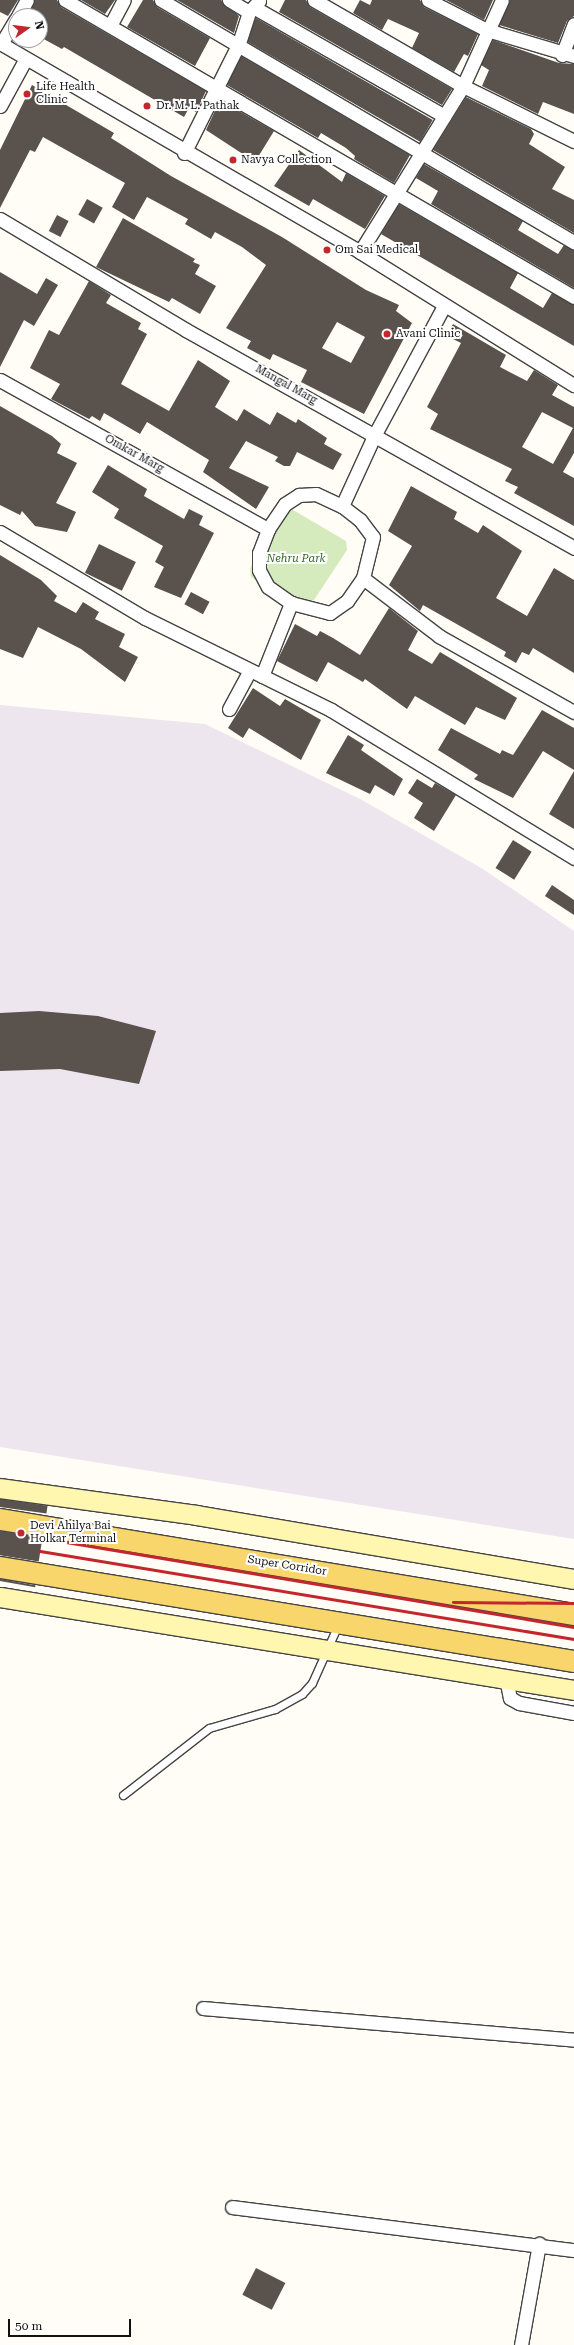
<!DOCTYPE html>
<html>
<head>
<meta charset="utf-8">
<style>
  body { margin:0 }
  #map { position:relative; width:574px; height:2345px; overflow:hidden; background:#fffdf5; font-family:"Roboto Serif",serif }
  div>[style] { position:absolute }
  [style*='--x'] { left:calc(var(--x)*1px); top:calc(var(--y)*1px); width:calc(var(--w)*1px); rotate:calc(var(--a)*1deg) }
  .industrial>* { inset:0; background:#eee6ef }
  .green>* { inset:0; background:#d5ebbd }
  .building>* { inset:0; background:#5a524d; transform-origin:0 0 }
  .roads { filter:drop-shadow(1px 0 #444) drop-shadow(-1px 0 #444) drop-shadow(0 1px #444) drop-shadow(0 -1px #444) }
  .lane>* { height:7px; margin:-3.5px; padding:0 3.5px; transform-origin:3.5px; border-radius:3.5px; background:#fff }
  .street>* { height:13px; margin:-6.5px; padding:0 6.5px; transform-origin:6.5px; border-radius:6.5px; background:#fff }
  .secondary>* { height:19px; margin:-9.5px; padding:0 9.5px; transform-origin:9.5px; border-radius:9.5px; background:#fff6b0 }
  .primary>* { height:21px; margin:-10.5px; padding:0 10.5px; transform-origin:10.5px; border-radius:10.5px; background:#f9d66b }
  .rail>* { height:3px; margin:-1.5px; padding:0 1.5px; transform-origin:1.5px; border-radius:1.5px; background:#c4262e }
  .dots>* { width:11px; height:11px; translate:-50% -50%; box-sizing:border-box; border:2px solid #fff; border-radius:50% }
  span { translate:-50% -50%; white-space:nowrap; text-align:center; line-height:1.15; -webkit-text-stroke:4px #fff; paint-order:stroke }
  .poi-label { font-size:11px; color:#111 }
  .left { translate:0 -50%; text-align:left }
  .street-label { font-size:11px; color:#111 }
  .park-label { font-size:11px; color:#2f6b1f; font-style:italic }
  .north { position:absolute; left:8px; top:8px; width:40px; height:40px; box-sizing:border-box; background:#fff; border:1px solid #a0a0a0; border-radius:50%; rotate:76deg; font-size:11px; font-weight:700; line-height:16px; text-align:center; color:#111 }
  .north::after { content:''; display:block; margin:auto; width:14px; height:18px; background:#c4262e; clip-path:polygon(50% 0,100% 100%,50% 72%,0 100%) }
  .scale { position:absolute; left:8px; top:2319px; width:123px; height:18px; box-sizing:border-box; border:2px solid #111; border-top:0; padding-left:5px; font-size:12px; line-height:14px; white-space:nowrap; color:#111; -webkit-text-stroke:3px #fff; paint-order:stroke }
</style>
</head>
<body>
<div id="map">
  <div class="industrial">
    <div style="clip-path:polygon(0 705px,205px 724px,362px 800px,483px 869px,574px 931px,574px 1539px,0 1447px)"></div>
  </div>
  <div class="green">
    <div style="clip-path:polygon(288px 507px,346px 541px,347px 550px,314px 600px,298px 606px,251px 577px,250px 569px,277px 509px)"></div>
  </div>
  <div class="building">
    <div style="clip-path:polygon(0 0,18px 0,8px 16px,0 12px)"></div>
    <div style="clip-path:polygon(35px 0,57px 0,61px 7px,206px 91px,196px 112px,189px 108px,184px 117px,64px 47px,62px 49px,40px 37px,40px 16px,27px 16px)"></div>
    <div style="clip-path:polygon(81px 0,115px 0,105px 14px)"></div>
    <div style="clip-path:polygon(143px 0,153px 0,157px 7px,210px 38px,195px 66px,127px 27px)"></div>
    <div style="clip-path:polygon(177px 0,221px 0,239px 16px,234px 33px)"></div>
    <div style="clip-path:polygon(285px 0,306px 0,310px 7px,452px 89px,442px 105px,279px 12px)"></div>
    <div style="clip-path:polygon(360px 0,370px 5px,372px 0,420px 0,424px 7px,478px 34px,468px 56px,464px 54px,454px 72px,412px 48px,419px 33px,388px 19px,382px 30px,353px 13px)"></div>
    <div style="clip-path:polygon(446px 0,493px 0,484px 20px)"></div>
    <div style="clip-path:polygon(510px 0,574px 0,574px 16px,567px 21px,558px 43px,499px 25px)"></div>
    <div style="left:256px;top:18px;width:204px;height:25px;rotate:30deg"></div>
    <div style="clip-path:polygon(493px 40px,559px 63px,574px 64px,574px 114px,543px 102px,538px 114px,482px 86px,489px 70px,481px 65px)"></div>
    <div style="clip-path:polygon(241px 56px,410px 155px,394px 183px,354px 159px,355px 156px,346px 148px,321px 133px,318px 138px,227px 85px)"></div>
    <div style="clip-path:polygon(evenodd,32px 85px,114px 133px,111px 138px,171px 176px,282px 237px,366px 290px,399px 305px,396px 311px,412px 323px,364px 414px,301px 382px,307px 370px,273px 354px,270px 360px,247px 348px,251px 341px,226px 328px,266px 265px,242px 247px,215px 232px,211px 239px,185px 224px,188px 219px,147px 197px,134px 220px,112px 207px,125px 183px,43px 137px,35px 152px,30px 150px,0 208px,0 150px,32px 85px,337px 322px,365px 337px,351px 363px,322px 348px,337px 322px)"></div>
    <div style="clip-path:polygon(466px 97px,531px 129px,534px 134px,529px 144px,565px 167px,552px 189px,574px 200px,574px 233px,433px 150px)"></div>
    <div style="clip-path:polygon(220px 100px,274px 131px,255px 162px,206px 130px)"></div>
    <div style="clip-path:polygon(299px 150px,342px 182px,346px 173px,385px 196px,365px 229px,313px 199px,309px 206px,274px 186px)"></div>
    <div style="clip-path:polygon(424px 164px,523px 221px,518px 230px,558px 254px,564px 245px,574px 250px,574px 288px,431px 204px,438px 191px,416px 178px)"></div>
    <div style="left:87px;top:199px;width:18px;height:18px;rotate:29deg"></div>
    <div style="clip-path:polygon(399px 204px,518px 273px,510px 288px,543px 308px,552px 293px,574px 305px,574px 346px,381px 234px)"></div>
    <div style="left:57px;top:215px;width:13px;height:18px;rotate:27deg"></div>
    <div style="clip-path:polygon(123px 218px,195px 259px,193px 262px,200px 265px,195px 274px,216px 286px,200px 314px,172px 298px,169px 302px,96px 267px)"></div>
    <div style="clip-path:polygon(0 272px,37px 294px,46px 278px,58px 285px,34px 326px,24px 320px,0 367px)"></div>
    <div style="clip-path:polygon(89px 281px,111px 295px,106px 303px,141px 323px,138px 329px,147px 334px,121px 384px,169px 411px,198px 360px,230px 381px,215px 407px,237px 421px,244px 409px,270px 425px,277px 412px,296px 423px,298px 419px,327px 438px,324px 444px,342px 454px,333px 470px,297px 452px,290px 466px,284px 466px,275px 461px,278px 457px,246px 441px,229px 468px,269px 487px,256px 509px,203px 472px,209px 460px,147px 422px,140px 434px,104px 413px,100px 421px,92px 416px,89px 419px,51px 399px,60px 384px,30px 368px,49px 330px,59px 335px)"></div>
    <div style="clip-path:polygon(evenodd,453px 324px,506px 355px,500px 367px,527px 381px,534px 370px,558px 385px,552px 395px,574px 407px,574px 453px,563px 472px,574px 478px,574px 526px,514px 493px,518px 487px,505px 481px,512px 469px,430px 429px,438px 414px,427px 407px,461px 343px,447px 336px,453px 324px,542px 412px,573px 428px,553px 464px,522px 447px,542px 412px)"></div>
    <div style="clip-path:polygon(0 406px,52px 436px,61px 444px,57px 453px,77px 463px,56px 503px,76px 512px,67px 532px,35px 526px,22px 511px,20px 515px,0 505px)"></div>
    <div style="clip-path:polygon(108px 465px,147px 489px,144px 496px,184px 519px,189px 509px,203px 516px,199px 525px,214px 533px,181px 598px,154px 587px,164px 567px,155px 562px,163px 546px,114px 518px,119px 509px,92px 492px)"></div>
    <div style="clip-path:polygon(411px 486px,457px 512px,454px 519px,478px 533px,483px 525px,522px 551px,496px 598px,527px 616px,554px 568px,574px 580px,574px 673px,533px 648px,529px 655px,522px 652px,516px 663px,504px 656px,506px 652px,423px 605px,420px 611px,389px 585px,412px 546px,388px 531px)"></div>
    <div style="left:99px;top:544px;width:41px;height:32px;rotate:26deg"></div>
    <div style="clip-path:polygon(0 555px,41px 580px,57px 596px,54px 601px,76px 613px,83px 602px,99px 612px,95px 619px,125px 634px,119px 647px,138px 657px,125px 682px,81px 649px,38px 627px,23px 658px,0 649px)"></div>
    <div style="left:191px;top:592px;width:21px;height:14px;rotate:28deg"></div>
    <div style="clip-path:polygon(389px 608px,418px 631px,408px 650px,432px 664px,440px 652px,517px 698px,505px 720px,476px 707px,465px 725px,415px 696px,407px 709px,365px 679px,363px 682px,328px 662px,317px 682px,277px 661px,295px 624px,317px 636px,320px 631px,333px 638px,360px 655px)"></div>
    <div style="clip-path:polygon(253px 688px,280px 706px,285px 699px,321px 720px,301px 760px,249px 728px,243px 738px,228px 728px)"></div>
    <div style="clip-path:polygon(542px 710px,574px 728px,574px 770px,543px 751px,513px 798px,474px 779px,478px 775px,438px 750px,451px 728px,500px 754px,502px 750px,513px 755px)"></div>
    <div style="clip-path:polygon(348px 735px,364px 745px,361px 750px,403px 779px,394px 796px,375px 785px,370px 794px,326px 773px)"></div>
    <div style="clip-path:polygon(574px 771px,574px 829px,549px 814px)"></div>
    <div style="clip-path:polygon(417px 779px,432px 788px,435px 783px,456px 795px,434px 831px,414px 818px,423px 803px,408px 793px)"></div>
    <div style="left:513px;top:840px;width:22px;height:33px;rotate:32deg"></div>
    <div style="clip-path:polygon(552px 885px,574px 900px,574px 915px,545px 896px)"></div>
    <div style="clip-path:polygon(39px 1011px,98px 1016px,156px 1031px,139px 1084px,60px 1069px,0 1071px,0 1013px)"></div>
    <div style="left:0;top:1499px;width:48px;height:8px;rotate:8deg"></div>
    <div style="left:0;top:1531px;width:43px;height:24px;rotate:9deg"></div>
    <div style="left:0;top:1579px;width:36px;height:2px;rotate:10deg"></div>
    <div style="left:256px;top:2268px;width:33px;height:30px;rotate:27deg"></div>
  </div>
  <div class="roads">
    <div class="lane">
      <div style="--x:123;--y:1795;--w:109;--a:-37.9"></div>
      <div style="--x:209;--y:1728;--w:69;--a:-16.1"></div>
      <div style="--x:275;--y:1709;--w:31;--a:-29"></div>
      <div style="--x:302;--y:1694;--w:15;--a:-48"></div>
      <div style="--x:312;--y:1683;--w:64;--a:-65.9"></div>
    </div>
    <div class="street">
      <div style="--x:65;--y:0;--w:589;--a:30.26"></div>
      <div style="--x:161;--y:0;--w:479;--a:30.4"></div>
      <div style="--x:229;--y:0;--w:23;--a:31"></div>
      <div style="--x:314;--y:0;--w:172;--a:30"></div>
      <div style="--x:463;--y:86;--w:124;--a:26.4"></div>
      <div style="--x:428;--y:0;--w:66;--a:27"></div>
      <div style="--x:487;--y:30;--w:91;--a:16.6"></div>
      <div style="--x:255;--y:8;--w:218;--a:29.7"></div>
      <div style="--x:18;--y:16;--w:18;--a:-61"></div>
      <div style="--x:111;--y:24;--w:27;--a:-62"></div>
      <div style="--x:0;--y:43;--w:416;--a:30.1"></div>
      <div style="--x:360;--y:252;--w:252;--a:31.9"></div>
      <div style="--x:1;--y:44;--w:29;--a:-59"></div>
      <div style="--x:562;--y:55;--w:33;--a:-69"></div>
      <div style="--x:0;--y:106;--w:52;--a:-61.5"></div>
      <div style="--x:184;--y:153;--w:123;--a:-63.4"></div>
      <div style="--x:239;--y:43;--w:33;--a:-72"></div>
      <div style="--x:249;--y:12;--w:15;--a:-48"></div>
      <div style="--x:0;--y:219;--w:217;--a:30.8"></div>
      <div style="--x:186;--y:330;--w:445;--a:29.3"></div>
      <div style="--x:360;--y:252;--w:195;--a:-58.2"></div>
      <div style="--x:463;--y:86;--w:94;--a:-65.6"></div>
      <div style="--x:0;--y:380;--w:307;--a:29.1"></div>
      <div style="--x:316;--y:494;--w:29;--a:25"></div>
      <div style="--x:342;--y:506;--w:23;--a:38"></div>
      <div style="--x:360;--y:520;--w:21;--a:53"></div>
      <div style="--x:373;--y:537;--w:42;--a:103.7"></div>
      <div style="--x:363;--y:578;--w:28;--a:125"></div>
      <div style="--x:347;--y:601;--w:21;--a:145"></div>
      <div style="--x:330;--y:613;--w:40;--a:-165.6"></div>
      <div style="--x:291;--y:603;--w:28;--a:-145"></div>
      <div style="--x:268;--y:587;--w:19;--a:-118"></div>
      <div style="--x:259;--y:570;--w:17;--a:-90"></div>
      <div style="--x:259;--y:553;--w:26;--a:-69"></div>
      <div style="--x:268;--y:529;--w:30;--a:-56"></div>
      <div style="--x:285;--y:504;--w:17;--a:-33"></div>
      <div style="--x:299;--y:495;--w:17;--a:-3"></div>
      <div style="--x:342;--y:506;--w:79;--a:-65.4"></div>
      <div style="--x:375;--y:434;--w:145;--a:-61.7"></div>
      <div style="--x:0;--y:532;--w:169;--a:30.7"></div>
      <div style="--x:145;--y:618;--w:208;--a:26.3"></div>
      <div style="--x:331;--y:710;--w:285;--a:31.3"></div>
      <div style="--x:363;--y:578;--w:96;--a:37.3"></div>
      <div style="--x:439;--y:636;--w:155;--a:29.4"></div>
      <div style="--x:262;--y:676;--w:79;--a:-68.3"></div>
      <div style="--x:229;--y:709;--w:44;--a:-61.7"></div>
      <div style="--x:506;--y:1678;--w:20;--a:79"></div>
      <div style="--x:510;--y:1698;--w:10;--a:29"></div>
      <div style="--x:519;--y:1703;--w:56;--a:10.3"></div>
      <div style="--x:203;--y:2008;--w:372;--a:4.9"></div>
      <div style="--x:232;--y:2207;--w:345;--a:7.2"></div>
      <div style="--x:521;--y:2345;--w:103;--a:-79.9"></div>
    </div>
    <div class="secondary">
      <div style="--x:0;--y:1488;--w:198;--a:7.8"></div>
      <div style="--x:196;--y:1515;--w:383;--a:9.6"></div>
      <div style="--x:0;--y:1597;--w:581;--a:9.2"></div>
    </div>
    <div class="primary">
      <div style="--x:0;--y:1519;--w:582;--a:9.4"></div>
      <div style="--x:0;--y:1567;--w:582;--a:9.3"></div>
    </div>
  </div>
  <div class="rail">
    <div style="--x:42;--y:1538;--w:539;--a:9.5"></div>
    <div style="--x:40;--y:1551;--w:541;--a:9.36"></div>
    <div style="--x:453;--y:1602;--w:121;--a:0.5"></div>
  </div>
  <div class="dots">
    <div style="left:27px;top:94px;background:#c4262e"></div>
    <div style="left:147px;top:106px;background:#c4262e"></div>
    <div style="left:233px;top:160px;background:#c4262e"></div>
    <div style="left:327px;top:250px;background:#c4262e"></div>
    <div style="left:387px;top:334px;background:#c4262e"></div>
    <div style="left:21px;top:1533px;background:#c4262e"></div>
  </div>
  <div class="poi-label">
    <span class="left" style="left:36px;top:94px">Life Health<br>Clinic</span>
    <span class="left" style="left:156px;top:106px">Dr. M. L. Pathak</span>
    <span class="left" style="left:241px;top:160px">Navya Collection</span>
    <span class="left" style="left:335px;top:250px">Om Sai Medical</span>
    <span class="left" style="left:396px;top:334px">Avani Clinic</span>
    <span class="left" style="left:30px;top:1533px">Devi Ahilya Bai<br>Holkar Terminal</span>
  </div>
  <div class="street-label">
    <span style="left:286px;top:385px;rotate:29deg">Mangal Marg</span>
    <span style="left:134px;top:454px;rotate:29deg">Omkar Marg</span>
    <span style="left:287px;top:1566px;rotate:9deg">Super Corridor</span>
  </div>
  <div class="park-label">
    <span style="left:296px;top:559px">Nehru Park</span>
  </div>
  <div class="north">N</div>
  <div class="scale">50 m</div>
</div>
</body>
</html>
